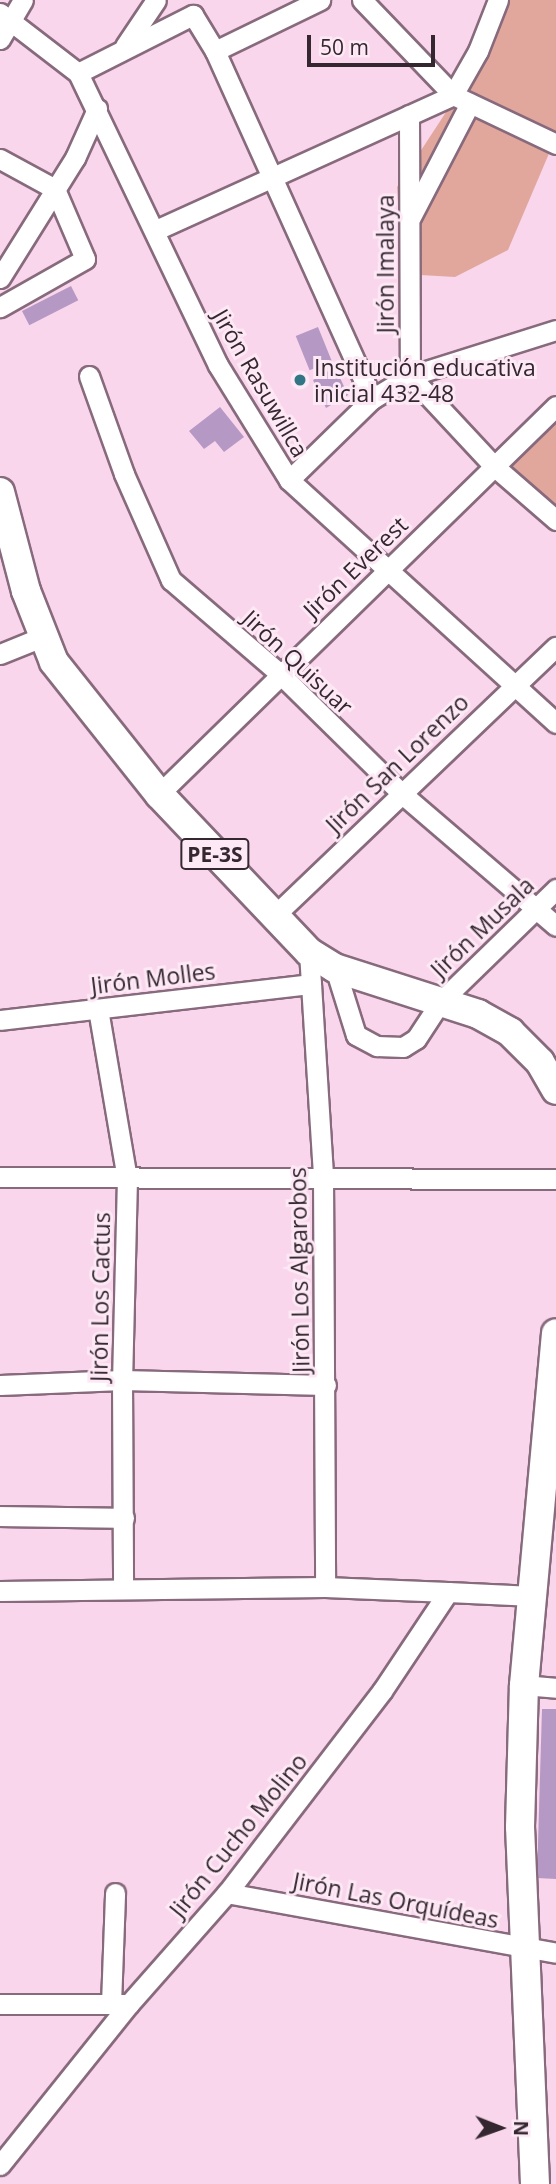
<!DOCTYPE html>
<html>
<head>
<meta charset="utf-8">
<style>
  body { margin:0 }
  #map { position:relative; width:556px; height:2184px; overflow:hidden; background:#f9d6ec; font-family:"Open Sans",sans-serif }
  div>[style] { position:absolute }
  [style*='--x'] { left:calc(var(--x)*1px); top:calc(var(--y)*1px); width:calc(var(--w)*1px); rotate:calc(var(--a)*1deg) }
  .green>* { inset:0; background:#e1a79c }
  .building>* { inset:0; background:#b698c5; transform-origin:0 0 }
  .roads { filter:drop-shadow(2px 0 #886a7d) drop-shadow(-2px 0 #886a7d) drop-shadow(0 2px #886a7d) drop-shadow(0 -2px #886a7d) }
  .minor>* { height:19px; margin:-9.5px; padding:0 9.5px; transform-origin:9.5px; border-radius:9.5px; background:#fff }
  .highway>* { height:28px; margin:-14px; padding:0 14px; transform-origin:14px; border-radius:14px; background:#fff }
  .dots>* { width:19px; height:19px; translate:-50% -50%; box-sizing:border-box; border:4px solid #fde8f5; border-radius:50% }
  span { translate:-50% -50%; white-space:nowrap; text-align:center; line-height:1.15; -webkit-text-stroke:6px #fde8f5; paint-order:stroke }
  .shield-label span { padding:2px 5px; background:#fde8f5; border:2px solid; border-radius:5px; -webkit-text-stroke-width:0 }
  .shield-label { font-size:21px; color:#342730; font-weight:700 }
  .street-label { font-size:23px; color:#342730 }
  .poi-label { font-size:23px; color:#342730 }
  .left { translate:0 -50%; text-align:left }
  .north { position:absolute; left:465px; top:2093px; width:70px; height:70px; -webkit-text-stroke:5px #fde8f5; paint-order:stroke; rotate:91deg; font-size:19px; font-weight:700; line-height:28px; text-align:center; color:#342730 }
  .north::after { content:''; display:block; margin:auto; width:24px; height:32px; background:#342730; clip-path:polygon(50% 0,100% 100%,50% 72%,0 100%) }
  .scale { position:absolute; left:307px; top:35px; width:128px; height:32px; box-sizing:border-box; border:4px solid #342730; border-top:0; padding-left:9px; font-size:21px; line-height:24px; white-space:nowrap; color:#342730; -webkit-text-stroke:5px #fde8f5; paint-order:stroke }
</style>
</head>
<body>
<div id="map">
  <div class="green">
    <div style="clip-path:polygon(497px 0,556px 0,556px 137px,508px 250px,455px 277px,403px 274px,397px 187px,471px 74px)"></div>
    <div style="clip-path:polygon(556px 417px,556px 512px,510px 470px,510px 460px)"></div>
  </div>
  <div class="building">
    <div style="left:71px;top:286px;width:16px;height:55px;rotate:63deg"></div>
    <div style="left:318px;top:327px;width:37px;height:24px;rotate:68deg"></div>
    <div style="clip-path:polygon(335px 367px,348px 395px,326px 408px,313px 380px)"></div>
    <div style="clip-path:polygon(220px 407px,244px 437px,224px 452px,215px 441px,204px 449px,189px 431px)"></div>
    <div style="clip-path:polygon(542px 1709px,556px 1709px,556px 1879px,537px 1878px)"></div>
  </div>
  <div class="roads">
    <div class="minor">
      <div style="--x:362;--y:0;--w:132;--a:46.2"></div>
      <div style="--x:453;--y:95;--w:51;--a:-60.4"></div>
      <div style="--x:478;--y:51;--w:55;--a:-68.6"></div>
      <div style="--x:0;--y:13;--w:98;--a:37.6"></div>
      <div style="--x:78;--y:73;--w:324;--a:64.4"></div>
      <div style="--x:218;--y:365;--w:135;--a:58.3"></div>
      <div style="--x:289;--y:480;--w:361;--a:42.3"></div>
      <div style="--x:0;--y:39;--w:45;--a:-59.5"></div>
      <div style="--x:125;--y:46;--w:55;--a:-56"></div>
      <div style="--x:215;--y:51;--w:117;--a:-25.9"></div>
      <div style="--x:78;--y:73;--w:129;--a:-26.8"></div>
      <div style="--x:193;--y:15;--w:42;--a:58.6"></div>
      <div style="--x:215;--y:51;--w:382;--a:65.7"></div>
      <div style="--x:409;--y:115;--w:261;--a:89.8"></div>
      <div style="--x:410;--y:376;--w:125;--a:47"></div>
      <div style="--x:495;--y:467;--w:81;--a:41"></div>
      <div style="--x:0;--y:159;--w:63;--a:28.6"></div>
      <div style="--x:55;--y:189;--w:76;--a:66.8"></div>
      <div style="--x:85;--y:259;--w:98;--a:150.5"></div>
      <div style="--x:411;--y:217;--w:128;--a:-62.6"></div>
      <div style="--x:156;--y:230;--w:326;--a:-24.4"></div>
      <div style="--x:453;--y:95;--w:114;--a:25.4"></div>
      <div style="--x:0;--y:278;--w:142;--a:-58"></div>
      <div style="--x:75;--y:158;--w:54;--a:-65.8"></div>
      <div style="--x:89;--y:376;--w:104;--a:70.3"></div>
      <div style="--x:124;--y:474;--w:116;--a:66.1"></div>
      <div style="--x:171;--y:580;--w:143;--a:40.7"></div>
      <div style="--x:279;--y:673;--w:171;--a:44.5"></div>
      <div style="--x:401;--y:793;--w:204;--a:40.6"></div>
      <div style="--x:289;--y:480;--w:116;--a:-44.3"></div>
      <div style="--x:372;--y:399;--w:44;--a:-31.2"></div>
      <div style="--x:410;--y:376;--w:153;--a:-17.5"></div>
      <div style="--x:0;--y:654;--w:45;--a:-22"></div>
      <div style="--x:159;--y:794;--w:555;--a:-44.34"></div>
      <div style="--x:273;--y:917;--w:391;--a:-43.7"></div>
      <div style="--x:309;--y:952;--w:224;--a:86.4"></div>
      <div style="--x:323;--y:1176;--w:411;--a:89.7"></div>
      <div style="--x:335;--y:968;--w:70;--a:72.6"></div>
      <div style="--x:356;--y:1035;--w:24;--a:28"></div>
      <div style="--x:377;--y:1046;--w:26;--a:2"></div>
      <div style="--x:403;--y:1047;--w:15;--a:-32"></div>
      <div style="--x:416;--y:1039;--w:45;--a:-56.7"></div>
      <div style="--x:441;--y:1001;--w:161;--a:-44.2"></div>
      <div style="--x:98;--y:1009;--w:171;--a:80.3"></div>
      <div style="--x:127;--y:1178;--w:202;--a:91.4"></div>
      <div style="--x:122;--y:1380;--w:208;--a:89.7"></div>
      <div style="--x:0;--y:1020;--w:313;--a:-6.6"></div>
      <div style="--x:0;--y:1177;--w:556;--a:0.21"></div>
      <div style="--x:0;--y:1385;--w:122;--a:-2.3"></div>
      <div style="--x:122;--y:1380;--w:204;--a:1.4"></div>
      <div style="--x:0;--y:1516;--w:124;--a:0.9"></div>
      <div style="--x:0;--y:1591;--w:325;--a:-0.7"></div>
      <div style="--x:325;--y:1587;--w:123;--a:2.3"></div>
      <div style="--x:524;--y:1685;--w:32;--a:5"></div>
      <div style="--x:227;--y:1893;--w:334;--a:10.3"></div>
      <div style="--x:0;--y:2004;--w:129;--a:0"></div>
      <div style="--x:111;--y:2004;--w:111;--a:-87.9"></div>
      <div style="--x:0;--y:2165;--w:206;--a:-51.3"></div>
      <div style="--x:129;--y:2004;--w:148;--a:-48.6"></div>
      <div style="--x:227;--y:1893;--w:255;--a:-52.5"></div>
      <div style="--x:382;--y:1691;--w:119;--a:-56.3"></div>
      <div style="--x:448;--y:1592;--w:85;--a:2.7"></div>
    </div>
    <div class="highway">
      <div style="--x:0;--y:492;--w:102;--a:75.3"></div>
      <div style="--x:26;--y:591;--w:76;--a:68.5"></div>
      <div style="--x:54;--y:662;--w:169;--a:51.5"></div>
      <div style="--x:159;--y:794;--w:218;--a:46.5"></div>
      <div style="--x:309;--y:952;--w:31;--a:32"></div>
      <div style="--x:335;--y:968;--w:150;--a:17.8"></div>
      <div style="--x:478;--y:1014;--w:37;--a:29"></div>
      <div style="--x:510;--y:1032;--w:42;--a:45"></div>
      <div style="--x:540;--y:1062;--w:32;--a:60"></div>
      <div style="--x:535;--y:2184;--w:357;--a:-92.4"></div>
      <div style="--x:520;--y:1827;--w:142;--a:-88.4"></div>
      <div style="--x:524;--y:1685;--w:353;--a:-84.8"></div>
    </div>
  </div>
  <div class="dots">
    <div style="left:300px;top:380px;background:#327685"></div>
  </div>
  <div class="shield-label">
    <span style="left:215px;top:854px">PE-3S</span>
  </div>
  <div class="street-label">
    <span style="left:385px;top:264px;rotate:-90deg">Jirón Imalaya</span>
    <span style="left:261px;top:383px;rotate:60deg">Jirón Rasuwillca</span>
    <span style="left:355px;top:567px;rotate:-44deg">Jirón Everest</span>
    <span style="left:298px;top:662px;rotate:43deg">Jirón Quisuar</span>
    <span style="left:397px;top:763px;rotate:-44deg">Jirón San Lorenzo</span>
    <span style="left:482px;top:927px;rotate:-44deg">Jirón Musala</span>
    <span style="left:153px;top:978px;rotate:-7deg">Jirón Molles</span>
    <span style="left:299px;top:1270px;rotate:-91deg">Jirón Los Algarobos</span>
    <span style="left:100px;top:1297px;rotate:-89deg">Jirón Los Cactus</span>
    <span style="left:238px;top:1835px;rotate:-51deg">Jirón Cucho Molino</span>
    <span style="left:396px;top:1900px;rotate:11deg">Jirón Las Orquídeas</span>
  </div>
  <div class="poi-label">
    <span class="left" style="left:314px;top:380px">Institución educativa<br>inicial 432-48</span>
  </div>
  <div class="north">N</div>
  <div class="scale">50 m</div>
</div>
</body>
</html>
